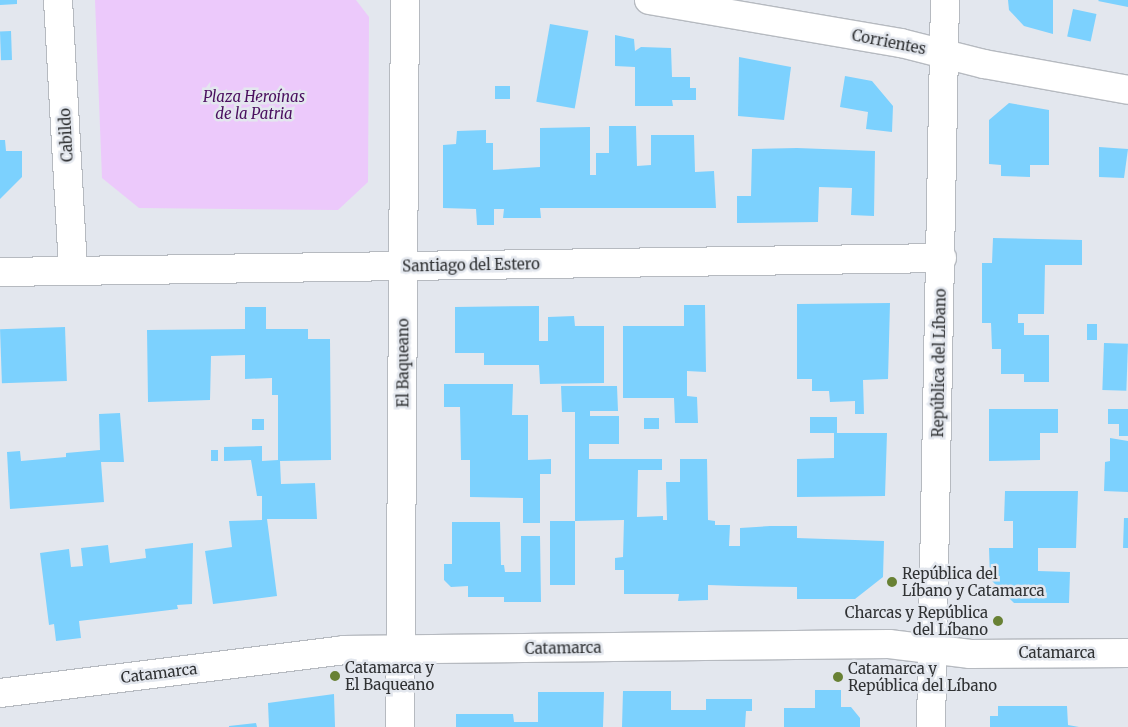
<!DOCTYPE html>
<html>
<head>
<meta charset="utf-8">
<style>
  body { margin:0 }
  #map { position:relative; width:1128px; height:727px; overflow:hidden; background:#e3e7ee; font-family:Merriweather,serif }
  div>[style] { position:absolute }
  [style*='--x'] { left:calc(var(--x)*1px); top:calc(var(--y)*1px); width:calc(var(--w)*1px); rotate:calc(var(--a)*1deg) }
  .green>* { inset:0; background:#ecc9fb }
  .building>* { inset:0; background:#7cd1fe; transform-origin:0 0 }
  .roads { filter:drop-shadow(1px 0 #b6bac0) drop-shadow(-1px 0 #b6bac0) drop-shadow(0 1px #b6bac0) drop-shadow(0 -1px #b6bac0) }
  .minor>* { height:28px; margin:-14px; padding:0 14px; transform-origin:14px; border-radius:14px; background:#fff }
  .secondary>* { height:28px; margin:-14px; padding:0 14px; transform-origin:14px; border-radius:14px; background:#fff }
  .dots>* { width:14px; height:14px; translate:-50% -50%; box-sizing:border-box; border:2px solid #e3e7ee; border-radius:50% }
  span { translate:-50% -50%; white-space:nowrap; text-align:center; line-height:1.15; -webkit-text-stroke:5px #e3e7ee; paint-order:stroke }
  .street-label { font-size:15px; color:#303234 }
  .park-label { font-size:15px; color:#4a105f; font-style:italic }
  .poi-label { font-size:15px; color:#303234 }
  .left { translate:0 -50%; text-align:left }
  .right { translate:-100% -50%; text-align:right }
</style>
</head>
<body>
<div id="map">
  <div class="green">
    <div style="clip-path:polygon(95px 0,356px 0,369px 17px,368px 182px,338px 210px,139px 208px,102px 178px)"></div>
  </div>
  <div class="building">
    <div style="clip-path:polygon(0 0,17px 0,17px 4px,0 5px)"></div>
    <div style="clip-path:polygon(1008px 0,1053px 0,1053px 34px,1024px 26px,1009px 10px)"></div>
    <div style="clip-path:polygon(1099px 0,1128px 0,1128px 7px,1098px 1px)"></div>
    <div style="left:1073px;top:9px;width:24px;height:28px;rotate:12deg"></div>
    <div style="left:550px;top:24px;width:39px;height:79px;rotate:10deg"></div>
    <div style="left:11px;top:31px;width:29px;height:11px;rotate:88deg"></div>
    <div style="clip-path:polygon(615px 35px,634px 39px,635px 51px,641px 47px,671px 48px,672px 77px,690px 77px,690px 88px,696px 88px,696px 100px,672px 100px,673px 106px,635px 106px,635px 67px,615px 66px)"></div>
    <div style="clip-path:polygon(739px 57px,791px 67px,784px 120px,738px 116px)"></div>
    <div style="clip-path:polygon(845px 76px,872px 81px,893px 106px,892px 132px,866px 129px,868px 112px,840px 107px)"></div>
    <div style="left:495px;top:86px;width:15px;height:13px"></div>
    <div style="clip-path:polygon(1009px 103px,1049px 110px,1049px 165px,1030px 165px,1030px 177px,1001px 176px,1001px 165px,989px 164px,989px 120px)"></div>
    <div style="clip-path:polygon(609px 126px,636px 126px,637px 166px,651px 165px,651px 135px,694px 135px,695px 172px,714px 171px,716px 208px,540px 208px,541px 218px,503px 218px,504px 209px,494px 209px,494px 225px,477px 225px,476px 209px,443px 208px,443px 145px,456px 144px,457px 131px,486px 130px,486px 143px,493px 143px,493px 170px,540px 167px,540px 128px,590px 127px,590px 175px,596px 175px,596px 153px,609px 153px)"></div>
    <div style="clip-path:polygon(0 140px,5px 140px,6px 151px,22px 151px,22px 177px,0 199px)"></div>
    <div style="clip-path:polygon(1099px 147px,1128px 149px,1124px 178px,1099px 177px)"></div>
    <div style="clip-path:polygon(797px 148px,875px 151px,874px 216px,851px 215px,852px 188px,819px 187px,818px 222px,737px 223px,737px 196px,751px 196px,752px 149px)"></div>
    <div style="clip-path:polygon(993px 238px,1082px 240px,1082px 265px,1045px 265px,1044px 314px,1018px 314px,1018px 323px,1024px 323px,1024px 335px,1049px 335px,1049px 382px,1024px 382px,1024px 374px,1001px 374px,1001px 349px,992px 349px,991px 323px,982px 323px,982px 263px,992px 263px)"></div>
    <div style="clip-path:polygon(890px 303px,888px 379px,863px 380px,864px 414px,855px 414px,855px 401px,830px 402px,829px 391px,812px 391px,812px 379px,797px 379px,797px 304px)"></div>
    <div style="clip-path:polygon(684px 305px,705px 305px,706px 372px,687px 371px,687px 396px,697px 397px,698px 423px,675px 423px,674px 398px,623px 398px,623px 326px,684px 326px)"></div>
    <div style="clip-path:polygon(539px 306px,539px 341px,548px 341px,548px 317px,574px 316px,575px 326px,604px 326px,604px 383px,540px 384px,539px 365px,484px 365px,484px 353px,455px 353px,455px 307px)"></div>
    <div style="clip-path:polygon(245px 307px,266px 307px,266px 329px,308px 329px,308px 339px,330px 339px,331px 460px,280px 461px,281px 484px,315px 483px,317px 519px,267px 519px,277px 596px,213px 604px,205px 551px,232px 547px,229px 521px,262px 520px,262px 496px,257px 496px,251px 460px,224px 461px,224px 447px,262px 446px,262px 461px,278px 460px,278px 395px,272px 395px,272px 378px,245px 379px,245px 355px,211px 356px,210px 400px,148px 402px,147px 330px,245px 329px)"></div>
    <div style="left:1087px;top:324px;width:10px;height:16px"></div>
    <div style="left:65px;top:327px;width:54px;height:65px;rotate:88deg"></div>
    <div style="left:1104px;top:343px;width:24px;height:47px;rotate:2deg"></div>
    <div style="clip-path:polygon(444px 384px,513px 384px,512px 415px,528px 415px,528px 460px,551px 459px,551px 474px,540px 474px,540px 523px,523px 523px,523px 498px,470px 497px,470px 460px,461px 460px,460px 407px,444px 407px)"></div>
    <div style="clip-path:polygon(561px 386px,617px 386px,618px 411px,590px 411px,590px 416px,619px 416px,619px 444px,589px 444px,589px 459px,662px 459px,662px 470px,638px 470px,637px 517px,663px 516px,663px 520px,667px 520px,666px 482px,680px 482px,680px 459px,707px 459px,708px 520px,715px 521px,715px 525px,730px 525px,729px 546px,740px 546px,740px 528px,770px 526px,797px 526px,797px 538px,884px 541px,883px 577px,855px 599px,797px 599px,797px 587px,739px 586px,708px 585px,708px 600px,678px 601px,679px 594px,624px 594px,624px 570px,615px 570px,615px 558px,623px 557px,624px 520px,575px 521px,575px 412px,562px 412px)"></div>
    <div style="clip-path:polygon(989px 409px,1058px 409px,1058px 433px,1040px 433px,1040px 460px,989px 461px)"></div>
    <div style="clip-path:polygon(1108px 409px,1128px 409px,1128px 436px,1119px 436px,1119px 424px,1108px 424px)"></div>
    <div style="clip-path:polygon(120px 413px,124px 462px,101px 462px,104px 502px,10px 509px,7px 452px,20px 451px,21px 461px,66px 457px,66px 453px,100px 450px,99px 414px)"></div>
    <div style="left:810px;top:417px;width:27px;height:16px"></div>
    <div style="left:644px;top:418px;width:15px;height:11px"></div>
    <div style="left:252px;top:419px;width:12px;height:11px"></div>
    <div style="clip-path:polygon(834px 433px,887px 433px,885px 496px,797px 497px,797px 459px,834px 458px)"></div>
    <div style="clip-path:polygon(1110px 438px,1128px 441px,1128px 492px,1104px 491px,1105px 462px,1110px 461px)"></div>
    <div style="left:211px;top:450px;width:7px;height:11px"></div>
    <div style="clip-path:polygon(1005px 491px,1078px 491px,1076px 548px,1038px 548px,1038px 571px,1070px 572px,1069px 603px,1014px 603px,990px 579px,989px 548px,1013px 548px,1013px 521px,1004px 521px)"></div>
    <div style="clip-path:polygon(1124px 518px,1128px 518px,1128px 548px,1123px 548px)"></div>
    <div style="left:550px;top:521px;width:25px;height:64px"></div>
    <div style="clip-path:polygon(452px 522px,500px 522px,501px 565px,504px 565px,505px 572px,521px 572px,521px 536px,540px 536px,541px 602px,504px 602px,504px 597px,468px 597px,468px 586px,451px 587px,444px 580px,444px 564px,452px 564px)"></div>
    <div style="clip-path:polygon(193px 543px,192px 604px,177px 605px,178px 609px,79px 621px,81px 638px,56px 641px,54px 624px,49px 625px,40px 553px,69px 549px,71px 567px,83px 566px,81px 548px,108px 545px,110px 563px,146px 558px,145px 549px)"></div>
    <div style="clip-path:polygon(815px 690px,841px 690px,841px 707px,851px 707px,860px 718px,860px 727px,784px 727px,784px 708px,815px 708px)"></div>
    <div style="clip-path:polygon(623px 691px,671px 691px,671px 710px,706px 710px,706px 699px,752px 699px,752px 711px,746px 711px,745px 727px,622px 727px)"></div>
    <div style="clip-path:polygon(538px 692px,604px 692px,603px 727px,456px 727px,456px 714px,513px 714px,514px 722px,538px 722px)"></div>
    <div style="clip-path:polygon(334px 694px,335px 727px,269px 727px,268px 703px)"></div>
    <div style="clip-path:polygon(998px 706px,1067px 706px,1068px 725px,1079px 727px,990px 727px,990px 716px,998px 716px)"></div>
    <div style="clip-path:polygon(256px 723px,257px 727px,229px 727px,229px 726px)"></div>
  </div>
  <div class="roads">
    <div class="minor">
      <div style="--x:58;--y:0;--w:271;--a:86.8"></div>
      <div style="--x:649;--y:0;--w:256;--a:9.7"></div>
      <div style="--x:901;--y:43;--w:86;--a:14.2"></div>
      <div style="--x:984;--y:64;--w:146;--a:10.2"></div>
      <div style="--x:0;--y:272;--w:942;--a:-0.85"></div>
      <div style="--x:0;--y:693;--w:346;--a:-7.1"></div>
      <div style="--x:343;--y:650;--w:546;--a:-0.63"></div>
      <div style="--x:889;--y:644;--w:82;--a:7"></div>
      <div style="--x:970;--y:654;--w:158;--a:-0.4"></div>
      <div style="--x:400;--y:727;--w:727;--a:-89.61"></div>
    </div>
    <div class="secondary">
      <div style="--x:931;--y:727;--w:727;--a:-88.9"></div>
    </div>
  </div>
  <div class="dots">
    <div style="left:892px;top:582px;background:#688134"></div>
    <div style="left:998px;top:621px;background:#688134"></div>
    <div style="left:335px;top:676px;background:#688134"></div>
    <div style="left:838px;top:677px;background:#688134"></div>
  </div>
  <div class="street-label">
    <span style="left:889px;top:42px;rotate:11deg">Corrientes</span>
    <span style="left:66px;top:135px;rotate:-93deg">Cabildo</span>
    <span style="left:471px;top:265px;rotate:-1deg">Santiago del Estero</span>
    <span style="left:403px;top:363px;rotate:-90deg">El Baqueano</span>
    <span style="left:939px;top:363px;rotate:-89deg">República del Líbano</span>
    <span style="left:563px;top:648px;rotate:-1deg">Catamarca</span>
    <span style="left:1057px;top:653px">Catamarca</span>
    <span style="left:159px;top:673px;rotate:-7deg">Catamarca</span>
  </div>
  <div class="park-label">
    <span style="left:254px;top:105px">Plaza Heroínas<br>de la Patria</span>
  </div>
  <div class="poi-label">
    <span class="left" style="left:902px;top:582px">República del<br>Líbano y Catamarca</span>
    <span class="right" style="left:988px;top:621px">Charcas y República<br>del Líbano</span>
    <span class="left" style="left:345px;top:676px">Catamarca y<br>El Baqueano</span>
    <span class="left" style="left:848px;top:677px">Catamarca y<br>República del Líbano</span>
  </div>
</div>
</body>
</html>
